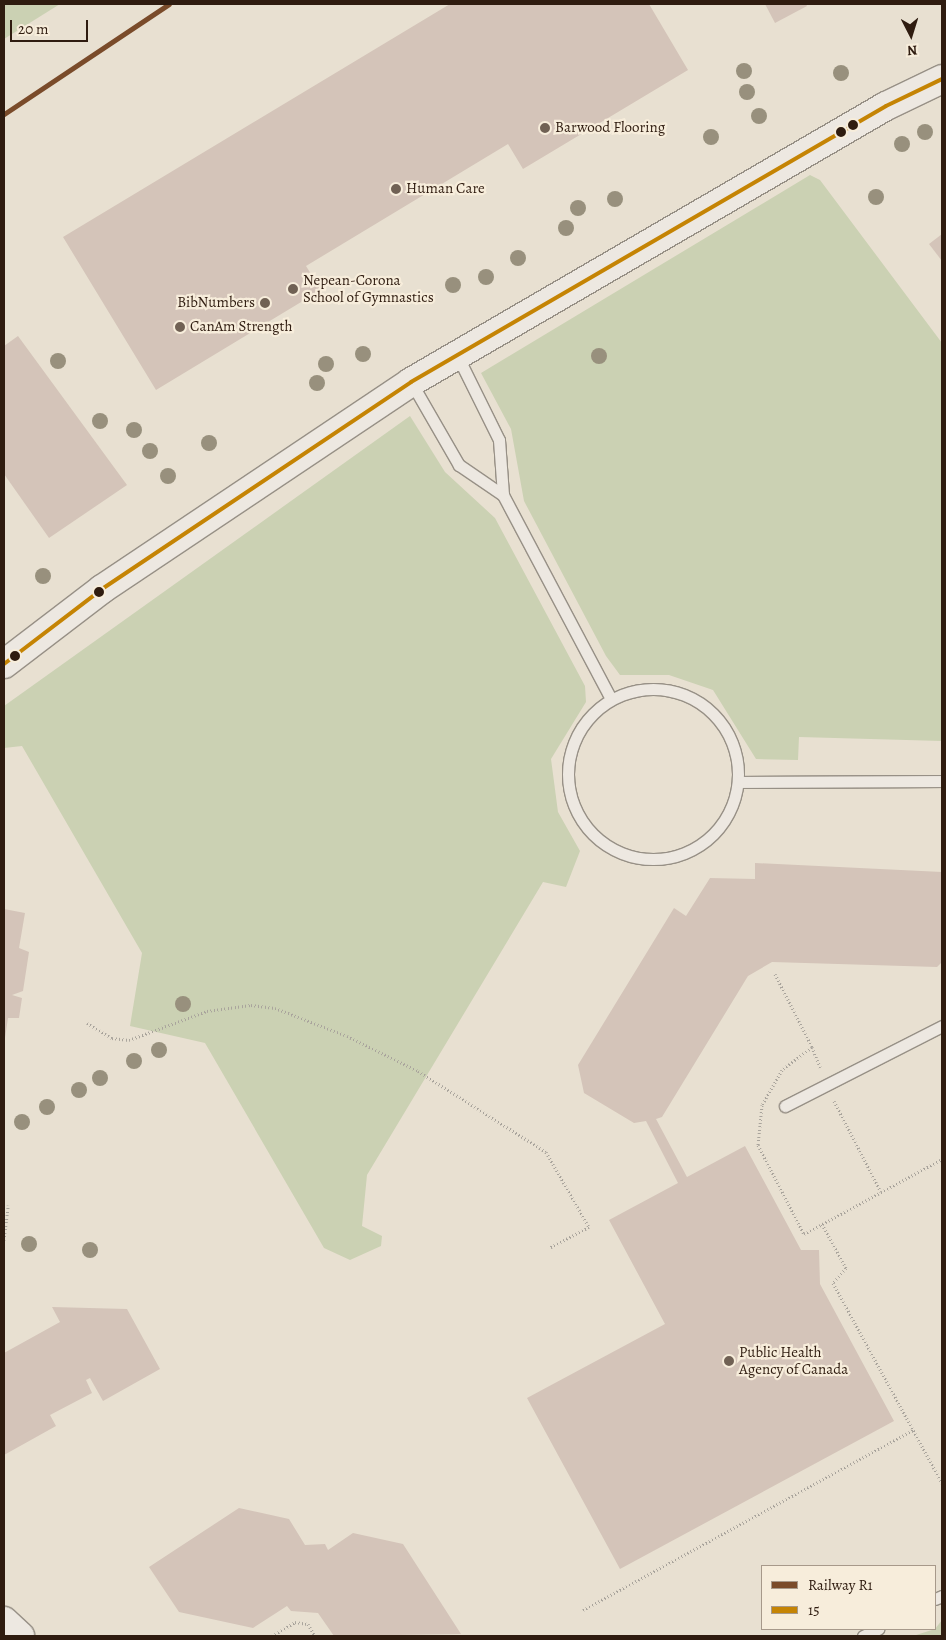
<!DOCTYPE html>
<html>
<head>
<meta charset="utf-8">
<style>
  body { margin:0 }
  #map { position:relative; width:946px; height:1640px; overflow:hidden; background:#e8e0d1; font-family:Alegreya,serif }
  div>[style] { position:absolute }
  [style*='--x'] { left:calc(var(--x)*1px); top:calc(var(--y)*1px); width:calc(var(--w)*1px); rotate:calc(var(--a)*1deg) }
  .green>* { inset:0; background:#cbd1b3 }
  .building>* { inset:0; background:#d4c4b9 }
  .path>* { height:3px; margin-top:-1.5px; transform-origin:0; background:repeating-linear-gradient(90deg,#a9a49c 0 1px,transparent 0 3.5px) }
  .roads { filter:drop-shadow(1px 0 #979086) drop-shadow(-1px 0 #979086) drop-shadow(0 1px #979086) drop-shadow(0 -1px #979086) }
  .service>* { height:11px; margin:-5.5px; padding:0 5.5px; transform-origin:5.5px; border-radius:5.5px; background:#ede8e1 }
  .service>.ring { margin:-5.5px; padding:0; box-sizing:content-box; background:none; border:11px solid #ede8e1; border-radius:50% }
  .tertiary>* { height:28px; margin:-14px; padding:0 14px; transform-origin:14px; border-radius:14px; background:#ede8e1 }
  .bus-1>* { height:4px; margin:-2px; padding:0 2px; transform-origin:2px; border-radius:2px; background:#c58404 }
  .rail-1>* { height:5px; margin:-2.5px; padding:0 2.5px; transform-origin:2.5px; border-radius:2.5px; background:#7a4b2a }
  .trees>* { width:16px; height:16px; margin:-8px; border-radius:50%; background:#98907d }
  .dots>* { width:14px; height:14px; translate:-50% -50%; box-sizing:border-box; border:2px solid #f7eddb; border-radius:50% }
  span { translate:-50% -50%; white-space:nowrap; text-align:center; line-height:1.15; -webkit-text-stroke:4.5px #f7eddb; paint-order:stroke }
  .poi-label { font-size:15px; color:#2f1c10 }
  .left { translate:0 -50%; text-align:left }
  .right { translate:-100% -50%; text-align:right }
  .frame { position:absolute; inset:0; border:5px solid #2f1c10; pointer-events:none }
  .legend { position:absolute; left:761px; top:1565px; width:175px; height:65px; box-sizing:border-box; background:#f7eddb; border:1px solid #a7998a; margin:0; padding:6px 9px; list-style:none; font-size:15px; color:#2f1c10 }
  .legend li { display:flex; align-items:center; gap:10px; height:25px }
  .legend b { width:25px; border:1px solid #a7998a }
  .north { position:absolute; left:886px; top:10px; width:50px; height:50px; -webkit-text-stroke:4px #f7eddb; paint-order:stroke; rotate:175deg; font-size:14px; font-weight:700; line-height:20px; text-align:center; color:#2f1c10 }
  .north::after { content:''; display:block; margin:auto; width:18px; height:22px; background:#2f1c10; clip-path:polygon(50% 0,100% 100%,50% 72%,0 100%) }
  .scale { position:absolute; left:10px; top:20px; width:78px; height:22px; box-sizing:border-box; border:2px solid #2f1c10; border-top:0; padding-left:6px; font-size:15px; line-height:18px; white-space:nowrap; color:#2f1c10; -webkit-text-stroke:4px #f7eddb; paint-order:stroke }
</style>
</head>
<body>
<div id="map">
  <div class="green">
    <div style="clip-path:polygon(4px 4px,60px 4px,4px 39px)"></div>
    <div style="clip-path:polygon(810px 175px,820px 180px,942px 343px,942px 741px,799px 737px,798px 760px,756px 759px,713px 690px,669px 675px,620px 675px,606px 656px,524px 501px,511px 429px,481px 373px)"></div>
    <div style="clip-path:polygon(410px 416px,445px 472px,495px 518px,585px 686px,586px 702px,551px 759px,558px 812px,580px 851px,566px 887px,543px 882px,367px 1175px,362px 1226px,382px 1236px,381px 1246px,350px 1260px,324px 1248px,205px 1043px,130px 1026px,142px 953px,22px 746px,4px 748px,4px 706px)"></div>
    <div style="clip-path:polygon(942px 1620px,942px 1636px,913px 1636px,935px 1629px)"></div>
  </div>
  <div class="building">
    <div style="clip-path:polygon(450px 4px,649px 4px,688px 70px,523px 169px,508px 144px,306px 266px,321px 290px,156px 390px,63px 237px)"></div>
    <div style="clip-path:polygon(765px 4px,806px 4px,807px 6px,775px 23px)"></div>
    <div style="clip-path:polygon(942px 234px,942px 261px,929px 244px)"></div>
    <div style="clip-path:polygon(18px 336px,127px 485px,49px 538px,4px 474px,4px 346px)"></div>
    <div style="clip-path:polygon(755px 863px,942px 872px,942px 962px,937px 967px,772px 962px,748px 976px,662px 1117px,656px 1119px,687px 1177px,745px 1146px,801px 1250px,819px 1250px,820px 1284px,894px 1421px,620px 1569px,527px 1398px,665px 1324px,609px 1220px,678px 1183px,646px 1121px,634px 1123px,584px 1093px,578px 1065px,674px 908px,686px 916px,710px 878px,755px 879px)"></div>
    <div style="clip-path:polygon(4px 909px,25px 913px,19px 948px,29px 952px,23px 991px,12px 995px,22px 998px,19px 1018px,8px 1018px,5px 1038px)"></div>
    <div style="clip-path:polygon(52px 1307px,127px 1309px,160px 1369px,103px 1401px,90px 1378px,86px 1380px,92px 1393px,50px 1415px,56px 1426px,4px 1455px,4px 1353px,60px 1322px)"></div>
    <div style="clip-path:polygon(239px 1508px,289px 1519px,305px 1545px,325px 1544px,328px 1550px,353px 1533px,403px 1544px,461px 1634px,334px 1636px,318px 1613px,291px 1611px,287px 1606px,253px 1628px,179px 1612px,149px 1567px)"></div>
  </div>
  <div class="path">
    <div style="--x:775;--y:974;--w:82;--a:63.1"></div>
    <div style="--x:812;--y:1047;--w:38;--a:143"></div>
    <div style="--x:782;--y:1070;--w:40;--a:119.7"></div>
    <div style="--x:762;--y:1105;--w:40;--a:95.7"></div>
    <div style="--x:758;--y:1145;--w:100;--a:62.7"></div>
    <div style="--x:804;--y:1234;--w:157;--a:-28.5"></div>
    <div style="--x:87;--y:1023;--w:29;--a:31"></div>
    <div style="--x:112;--y:1038;--w:17;--a:7"></div>
    <div style="--x:129;--y:1040;--w:83;--a:-20.4"></div>
    <div style="--x:207;--y:1011;--w:44;--a:-7.8"></div>
    <div style="--x:251;--y:1005;--w:24;--a:7"></div>
    <div style="--x:275;--y:1008;--w:77;--a:21.3"></div>
    <div style="--x:347;--y:1036;--w:79;--a:26.2"></div>
    <div style="--x:418;--y:1071;--w:151;--a:32.3"></div>
    <div style="--x:546;--y:1152;--w:86;--a:60.2"></div>
    <div style="--x:589;--y:1227;--w:45;--a:152.3"></div>
    <div style="--x:812;--y:1047;--w:22;--a:68"></div>
    <div style="--x:834;--y:1101;--w:102;--a:62.7"></div>
    <div style="--x:822;--y:1224;--w:50;--a:61.4"></div>
    <div style="--x:846;--y:1268;--w:20;--a:131"></div>
    <div style="--x:833;--y:1283;--w:228;--a:61.4"></div>
    <div style="--x:4;--y:1240;--w:35;--a:-83"></div>
    <div style="--x:583;--y:1610;--w:376;--a:-28.6"></div>
    <div style="--x:272;--y:1636;--w:27;--a:-31"></div>
    <div style="--x:295;--y:1622;--w:13;--a:9"></div>
    <div style="--x:308;--y:1624;--w:14;--a:60"></div>
  </div>
  <div class="roads">
    <div class="service">
      <div style="--x:457;--y:355;--w:95;--a:63.7"></div>
      <div style="--x:499;--y:440;--w:55;--a:85.8"></div>
      <div style="--x:503;--y:495;--w:231;--a:62.1"></div>
      <div style="--x:411;--y:382;--w:96;--a:60"></div>
      <div style="--x:459;--y:465;--w:53;--a:34.3"></div>
      <div class="ring" style="left:568px;top:689px;width:159px;height:159px"></div>
      <div style="--x:738;--y:782;--w:204;--a:-0.3"></div>
      <div style="--x:785;--y:1106;--w:176;--a:-27"></div>
      <div style="--x:935;--y:1599;--w:8;--a:-23"></div>
      <div style="--x:863;--y:1636;--w:17;--a:-25"></div>
    </div>
    <div class="tertiary">
      <div style="--x:4;--y:664;--w:123;--a:-37.4"></div>
      <div style="--x:102;--y:589;--w:372;--a:-33.8"></div>
      <div style="--x:411;--y:382;--w:549;--a:-30.16"></div>
      <div style="--x:886;--y:106;--w:62;--a:-25.7"></div>
      <div style="--x:4;--y:1621;--w:22;--a:43"></div>
    </div>
  </div>
  <div class="bus-1">
    <div style="--x:4;--y:664;--w:123;--a:-37.4"></div>
    <div style="--x:102;--y:589;--w:372;--a:-33.8"></div>
    <div style="--x:411;--y:382;--w:549;--a:-30.16"></div>
    <div style="--x:886;--y:106;--w:62;--a:-25.7"></div>
  </div>
  <div class="rail-1">
    <div style="--x:4;--y:114;--w:198;--a:-33.7"></div>
  </div>
  <div class="trees">
    <div style="left:744px;top:71px"></div>
    <div style="left:841px;top:73px"></div>
    <div style="left:747px;top:92px"></div>
    <div style="left:759px;top:116px"></div>
    <div style="left:925px;top:132px"></div>
    <div style="left:711px;top:137px"></div>
    <div style="left:902px;top:144px"></div>
    <div style="left:876px;top:197px"></div>
    <div style="left:615px;top:199px"></div>
    <div style="left:578px;top:208px"></div>
    <div style="left:566px;top:228px"></div>
    <div style="left:518px;top:258px"></div>
    <div style="left:486px;top:277px"></div>
    <div style="left:453px;top:285px"></div>
    <div style="left:363px;top:354px"></div>
    <div style="left:599px;top:356px"></div>
    <div style="left:58px;top:361px"></div>
    <div style="left:326px;top:364px"></div>
    <div style="left:317px;top:383px"></div>
    <div style="left:100px;top:421px"></div>
    <div style="left:134px;top:430px"></div>
    <div style="left:209px;top:443px"></div>
    <div style="left:150px;top:451px"></div>
    <div style="left:168px;top:476px"></div>
    <div style="left:43px;top:576px"></div>
    <div style="left:183px;top:1004px"></div>
    <div style="left:159px;top:1050px"></div>
    <div style="left:134px;top:1061px"></div>
    <div style="left:100px;top:1078px"></div>
    <div style="left:79px;top:1090px"></div>
    <div style="left:47px;top:1107px"></div>
    <div style="left:22px;top:1122px"></div>
    <div style="left:29px;top:1244px"></div>
    <div style="left:90px;top:1250px"></div>
  </div>
  <div class="dots">
    <div style="left:853px;top:125px;background:#2f1c10"></div>
    <div style="left:545px;top:128px;background:#706154"></div>
    <div style="left:841px;top:132px;background:#2f1c10"></div>
    <div style="left:396px;top:189px;background:#706154"></div>
    <div style="left:293px;top:289px;background:#706154"></div>
    <div style="left:265px;top:303px;background:#706154"></div>
    <div style="left:180px;top:327px;background:#706154"></div>
    <div style="left:99px;top:592px;background:#2f1c10"></div>
    <div style="left:15px;top:656px;background:#2f1c10"></div>
    <div style="left:729px;top:1361px;background:#706154"></div>
  </div>
  <div class="poi-label">
    <span class="left" style="left:555px;top:128px">Barwood Flooring</span>
    <span class="left" style="left:406px;top:189px">Human Care</span>
    <span class="left" style="left:303px;top:289px">Nepean-Corona<br>School of Gymnastics</span>
    <span class="right" style="left:255px;top:303px">BibNumbers</span>
    <span class="left" style="left:190px;top:327px">CanAm Strength</span>
    <span class="left" style="left:739px;top:1361px">Public Health<br>Agency of Canada</span>
  </div>
  <div class="frame"></div>
  <ul class="legend">
  <li><b style="height:6px;background:#7a4b2a"></b>Railway R1</li>
  <li><b style="height:6px;background:#c58404"></b>15</li>
  </ul>
  <div class="north">N</div>
  <div class="scale">20 m</div>
</div>
</body>
</html>
